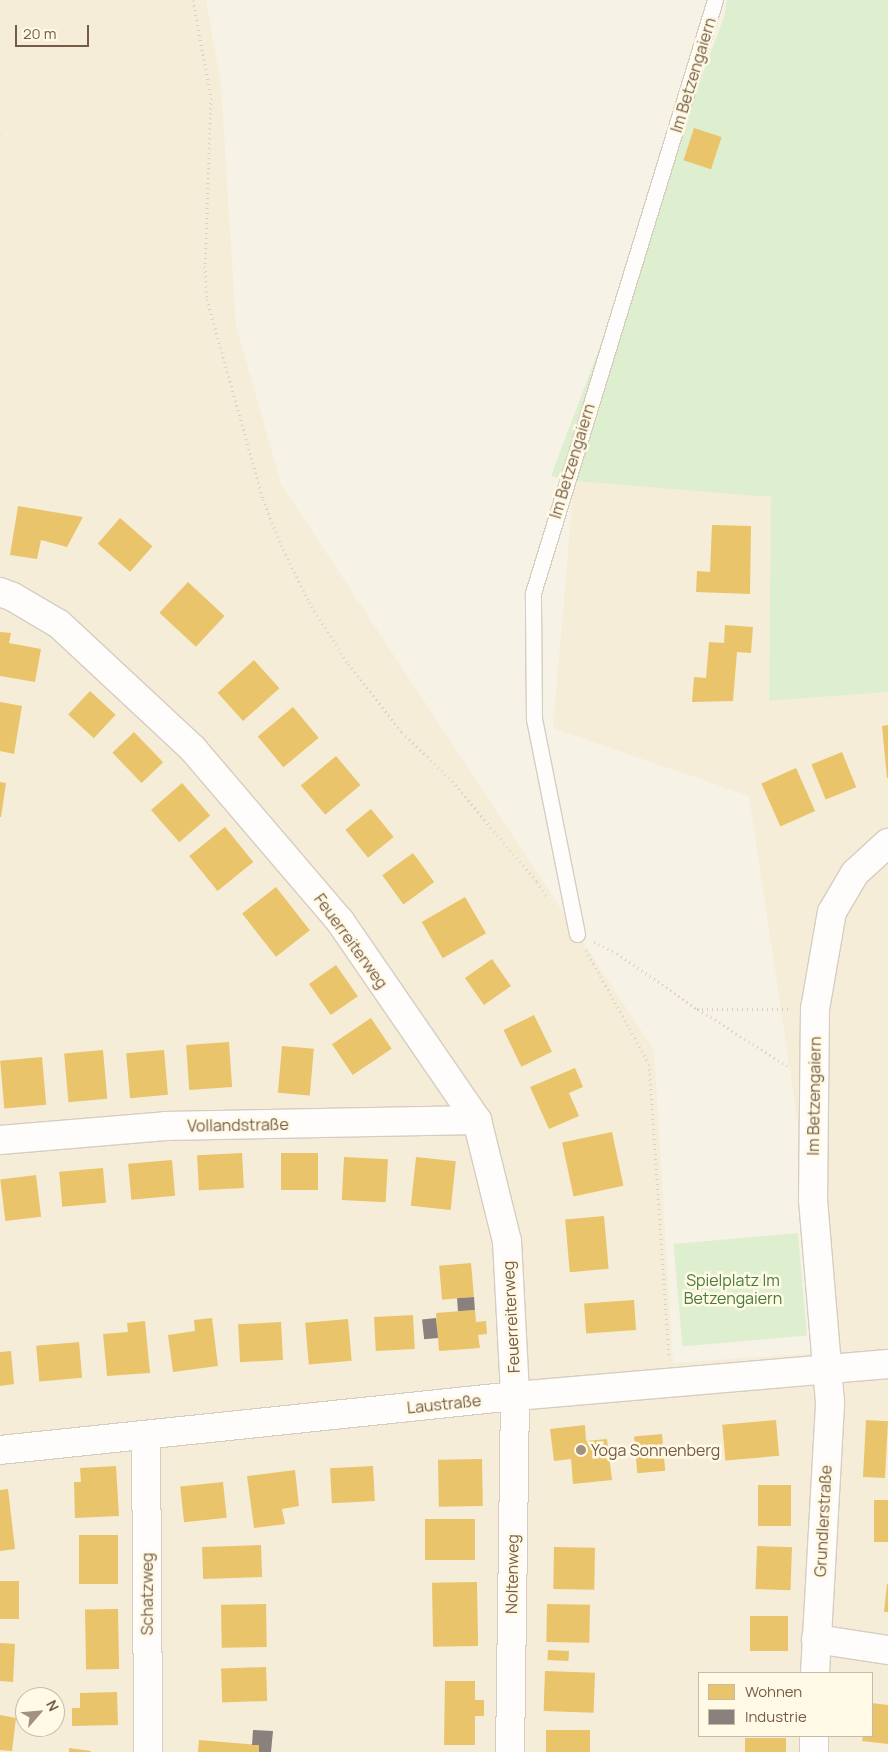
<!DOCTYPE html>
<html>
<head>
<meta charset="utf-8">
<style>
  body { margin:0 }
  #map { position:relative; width:888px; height:1752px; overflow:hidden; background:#f7f2e6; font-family:Manrope,sans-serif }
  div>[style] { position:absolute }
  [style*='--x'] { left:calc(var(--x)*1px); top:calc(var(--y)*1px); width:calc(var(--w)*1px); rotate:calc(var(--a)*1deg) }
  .residential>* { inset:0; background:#f6edd8 }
  .green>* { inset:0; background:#deefcf; transform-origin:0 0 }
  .homes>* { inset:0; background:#e9c46a; transform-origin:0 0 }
  .industry>* { inset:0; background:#8a817c; transform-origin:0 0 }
  .path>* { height:3px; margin-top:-1.5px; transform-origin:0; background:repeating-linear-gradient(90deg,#d8d0c8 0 1px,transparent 0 5px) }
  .roads { filter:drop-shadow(1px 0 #d6cdc1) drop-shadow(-1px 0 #d6cdc1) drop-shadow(0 1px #d6cdc1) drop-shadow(0 -1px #d6cdc1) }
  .service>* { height:15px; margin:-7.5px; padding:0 7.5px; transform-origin:7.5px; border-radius:7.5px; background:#fefdfb }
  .minor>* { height:28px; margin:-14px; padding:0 14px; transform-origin:14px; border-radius:14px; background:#fefdfb }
  .tertiary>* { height:28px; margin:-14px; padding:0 14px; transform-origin:14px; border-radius:14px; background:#fefdfb }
  .dots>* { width:14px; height:14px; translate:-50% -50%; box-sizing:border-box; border:2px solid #fff9e6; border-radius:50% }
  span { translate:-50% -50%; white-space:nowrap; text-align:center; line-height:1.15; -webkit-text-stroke:5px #fff9e6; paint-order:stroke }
  .street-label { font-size:16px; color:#755d45 }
  .park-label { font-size:16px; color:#467c3c }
  .poi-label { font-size:16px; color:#755d45 }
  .left { translate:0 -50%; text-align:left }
  .legend { position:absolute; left:698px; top:1672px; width:175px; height:65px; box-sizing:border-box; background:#fff9e6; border:1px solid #c8bba6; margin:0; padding:6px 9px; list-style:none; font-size:15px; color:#755d45 }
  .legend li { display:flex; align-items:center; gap:10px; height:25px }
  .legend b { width:25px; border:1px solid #c8bba6 }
  .north { position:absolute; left:15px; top:1687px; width:50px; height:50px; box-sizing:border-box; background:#fff9e6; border:1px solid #c8bba6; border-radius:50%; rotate:63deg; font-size:14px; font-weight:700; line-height:20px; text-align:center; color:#755d45 }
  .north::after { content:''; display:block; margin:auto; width:18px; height:22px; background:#a2917d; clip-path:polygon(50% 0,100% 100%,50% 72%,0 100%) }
  .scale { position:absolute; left:15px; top:25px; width:74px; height:22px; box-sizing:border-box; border:2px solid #755d45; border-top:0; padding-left:6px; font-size:15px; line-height:18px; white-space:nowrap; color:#755d45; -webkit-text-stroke:4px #fff9e6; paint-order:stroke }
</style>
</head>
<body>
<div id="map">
  <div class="residential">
    <div style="clip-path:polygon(evenodd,0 0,206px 0,221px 84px,236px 325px,281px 484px,654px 1050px,673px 1363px,832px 1352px,749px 796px,553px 728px,574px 481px,771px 497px,769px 701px,888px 692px,888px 1752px,0 1752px,0 0,699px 1673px,872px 1673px,872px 1736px,699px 1736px,699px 1673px,0 0,25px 1697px,55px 1697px,55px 1727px,25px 1727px,25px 1697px)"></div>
  </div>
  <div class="green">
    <div style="clip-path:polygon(727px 0,888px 0,888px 692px,769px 701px,771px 497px,574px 481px,551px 476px,724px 17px)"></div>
    <div style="left:798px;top:1233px;width:103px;height:125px;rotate:85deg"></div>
  </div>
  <div class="homes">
    <div style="left:694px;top:128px;width:29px;height:34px;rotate:18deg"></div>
    <div style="clip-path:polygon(18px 506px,83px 517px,67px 547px,41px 540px,37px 559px,10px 555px)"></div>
    <div style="left:120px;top:518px;width:43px;height:34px;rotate:41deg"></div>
    <div style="clip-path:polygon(712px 525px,751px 526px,750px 594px,696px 592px,697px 571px,710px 572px)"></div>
    <div style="left:188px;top:582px;width:50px;height:42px;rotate:43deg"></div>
    <div style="clip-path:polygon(725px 625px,753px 627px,751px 653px,737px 652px,733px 701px,692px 702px,694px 677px,706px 678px,709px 642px,724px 643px)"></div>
    <div style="clip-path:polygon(0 632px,11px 633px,9px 643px,41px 649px,35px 682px,0 676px)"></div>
    <div style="left:254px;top:660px;width:38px;height:49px;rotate:48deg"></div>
    <div style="left:90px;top:691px;width:35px;height:32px;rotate:43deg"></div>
    <div style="clip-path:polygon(0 702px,22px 706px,14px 754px,0 751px)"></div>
    <div style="left:293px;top:707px;width:40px;height:46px;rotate:50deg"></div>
    <div style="clip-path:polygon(888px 725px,888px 778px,887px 778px,882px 726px)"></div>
    <div style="left:134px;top:732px;width:42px;height:30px;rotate:46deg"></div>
    <div style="left:842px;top:752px;width:38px;height:33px;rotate:68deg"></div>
    <div style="left:336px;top:756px;width:38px;height:46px;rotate:50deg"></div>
    <div style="left:796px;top:768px;width:47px;height:38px;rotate:66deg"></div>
    <div style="clip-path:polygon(0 782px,6px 783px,1px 817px,0 817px)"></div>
    <div style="left:182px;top:783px;width:43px;height:41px;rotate:49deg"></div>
    <div style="left:371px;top:809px;width:36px;height:33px;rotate:51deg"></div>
    <div style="left:225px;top:827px;width:45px;height:46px;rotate:51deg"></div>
    <div style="left:413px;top:853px;width:36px;height:38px;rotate:54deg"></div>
    <div style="left:276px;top:887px;width:55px;height:43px;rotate:52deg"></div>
    <div style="left:465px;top:897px;width:42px;height:50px;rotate:60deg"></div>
    <div style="left:492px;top:959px;width:33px;height:33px;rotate:55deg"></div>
    <div style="left:336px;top:965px;width:38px;height:33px;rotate:55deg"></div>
    <div style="left:534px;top:1015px;width:41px;height:34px;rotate:64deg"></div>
    <div style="left:371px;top:1018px;width:37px;height:47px;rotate:56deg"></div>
    <div style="left:229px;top:1042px;width:45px;height:43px;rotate:86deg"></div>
    <div style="left:282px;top:1046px;width:32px;height:47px;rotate:5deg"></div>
    <div style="left:103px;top:1050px;width:49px;height:39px;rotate:85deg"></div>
    <div style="left:164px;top:1050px;width:45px;height:38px;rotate:85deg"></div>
    <div style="left:42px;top:1057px;width:48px;height:42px;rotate:85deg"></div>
    <div style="clip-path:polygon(575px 1068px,583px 1087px,569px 1093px,579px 1116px,549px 1129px,530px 1087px)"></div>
    <div style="left:612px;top:1132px;width:55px;height:51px;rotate:78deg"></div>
    <div style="left:242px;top:1153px;width:35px;height:45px;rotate:87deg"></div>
    <div style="left:281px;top:1153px;width:37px;height:37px"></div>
    <div style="left:344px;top:1157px;width:44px;height:43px;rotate:3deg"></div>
    <div style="left:416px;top:1157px;width:40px;height:49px;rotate:6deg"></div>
    <div style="left:172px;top:1160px;width:36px;height:44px;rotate:85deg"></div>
    <div style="left:103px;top:1168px;width:35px;height:44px;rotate:85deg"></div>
    <div style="left:36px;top:1175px;width:42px;height:36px;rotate:83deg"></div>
    <div style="left:604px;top:1216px;width:53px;height:39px;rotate:85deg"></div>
    <div style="left:471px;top:1263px;width:34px;height:32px;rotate:85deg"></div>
    <div style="left:634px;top:1300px;width:30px;height:50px;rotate:86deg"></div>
    <div style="clip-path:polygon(475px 1310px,476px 1322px,486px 1321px,487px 1334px,478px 1335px,480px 1348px,439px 1351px,436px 1313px)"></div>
    <div style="left:413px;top:1315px;width:34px;height:39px;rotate:87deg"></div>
    <div style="clip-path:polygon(212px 1318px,218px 1366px,173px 1372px,168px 1335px,195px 1331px,194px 1320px)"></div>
    <div style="left:348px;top:1319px;width:42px;height:43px;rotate:85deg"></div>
    <div style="clip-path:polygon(145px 1321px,150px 1373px,107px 1376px,103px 1334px,128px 1332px,127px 1323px)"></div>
    <div style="left:281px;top:1322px;width:38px;height:43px;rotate:87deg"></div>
    <div style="left:79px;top:1342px;width:36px;height:43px;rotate:85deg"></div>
    <div style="clip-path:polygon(11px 1351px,14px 1384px,0 1386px,0 1352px)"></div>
    <div style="left:776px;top:1420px;width:36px;height:54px;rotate:85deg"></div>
    <div style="left:866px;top:1420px;width:22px;height:57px;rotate:3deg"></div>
    <div style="clip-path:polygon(585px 1425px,586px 1441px,607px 1439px,612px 1480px,573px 1484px,571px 1459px,554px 1461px,550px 1429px)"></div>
    <div style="left:662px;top:1434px;width:37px;height:28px;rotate:85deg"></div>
    <div style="left:482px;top:1459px;width:47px;height:44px;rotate:89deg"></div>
    <div style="clip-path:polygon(116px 1466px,119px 1516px,75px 1518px,74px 1482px,81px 1482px,80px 1468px)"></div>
    <div style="left:373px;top:1466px;width:35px;height:43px;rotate:87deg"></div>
    <div style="clip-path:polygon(295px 1470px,299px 1506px,282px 1509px,285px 1524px,254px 1528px,247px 1476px)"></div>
    <div style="left:223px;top:1482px;width:36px;height:43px;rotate:84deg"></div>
    <div style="left:758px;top:1485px;width:33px;height:41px"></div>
    <div style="clip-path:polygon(8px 1489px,15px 1549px,0 1551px,0 1490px)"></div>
    <div style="left:874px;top:1500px;width:14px;height:42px"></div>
    <div style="left:475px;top:1519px;width:41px;height:50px;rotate:90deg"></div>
    <div style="left:79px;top:1535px;width:39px;height:49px"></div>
    <div style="left:261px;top:1545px;width:32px;height:59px;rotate:88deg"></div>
    <div style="left:757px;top:1546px;width:35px;height:43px;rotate:2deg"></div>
    <div style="left:554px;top:1547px;width:41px;height:42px;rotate:1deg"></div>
    <div style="left:0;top:1581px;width:19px;height:38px"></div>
    <div style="left:477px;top:1582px;width:64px;height:45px;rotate:89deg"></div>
    <div style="clip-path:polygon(887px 1584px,888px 1584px,888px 1612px,884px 1612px)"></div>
    <div style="left:266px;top:1604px;width:43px;height:45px;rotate:89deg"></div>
    <div style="left:547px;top:1604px;width:43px;height:38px;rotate:1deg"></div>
    <div style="left:118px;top:1609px;width:60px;height:33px;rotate:89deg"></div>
    <div style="left:750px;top:1616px;width:38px;height:35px"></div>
    <div style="clip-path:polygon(0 1643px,15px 1644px,13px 1682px,0 1681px)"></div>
    <div style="left:548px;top:1650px;width:21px;height:10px;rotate:3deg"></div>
    <div style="left:266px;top:1667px;width:34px;height:45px;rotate:88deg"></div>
    <div style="left:545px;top:1671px;width:50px;height:40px;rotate:2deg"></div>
    <div style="clip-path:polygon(445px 1681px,475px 1681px,475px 1700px,484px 1700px,484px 1716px,475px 1716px,475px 1745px,444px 1745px)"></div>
    <div style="clip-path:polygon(117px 1692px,118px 1725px,72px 1726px,72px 1708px,80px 1708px,80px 1693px)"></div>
    <div style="clip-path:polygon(872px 1703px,888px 1705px,888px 1744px,862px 1741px,863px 1736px,872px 1736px)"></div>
    <div style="clip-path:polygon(0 1715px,16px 1718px,12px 1751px,0 1750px)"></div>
    <div style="left:546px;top:1730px;width:44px;height:22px"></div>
    <div style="left:745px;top:1738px;width:41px;height:14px"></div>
    <div style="clip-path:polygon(199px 1740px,259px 1745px,259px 1752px,198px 1752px)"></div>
    <div style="clip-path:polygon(69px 1748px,91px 1751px,91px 1752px,69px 1752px)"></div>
  </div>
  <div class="industry">
    <div style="left:474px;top:1297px;width:13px;height:17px;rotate:86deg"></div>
    <div style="left:436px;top:1318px;width:20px;height:14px;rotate:84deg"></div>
    <div style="clip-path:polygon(253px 1730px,273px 1731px,271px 1752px,259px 1752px,259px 1745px,252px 1745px)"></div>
  </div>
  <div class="path">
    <div style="--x:193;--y:0;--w:100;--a:79.6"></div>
    <div style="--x:211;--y:98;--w:168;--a:92"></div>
    <div style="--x:205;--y:266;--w:33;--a:87"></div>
    <div style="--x:207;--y:299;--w:208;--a:74.4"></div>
    <div style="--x:263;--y:499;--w:49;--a:68.6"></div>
    <div style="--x:281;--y:545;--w:64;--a:63.8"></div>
    <div style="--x:309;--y:602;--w:73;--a:57.8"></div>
    <div style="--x:348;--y:664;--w:87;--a:51.5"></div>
    <div style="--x:402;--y:732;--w:70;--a:44.4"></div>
    <div style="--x:452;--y:781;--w:132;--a:49.9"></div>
    <div style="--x:537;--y:882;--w:20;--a:57"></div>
    <div style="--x:0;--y:134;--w:3;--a:90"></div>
    <div style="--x:594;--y:942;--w:25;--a:26"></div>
    <div style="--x:617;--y:953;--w:98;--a:35"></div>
    <div style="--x:697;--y:1009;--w:93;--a:0"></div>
    <div style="--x:586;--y:950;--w:130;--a:61.1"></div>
    <div style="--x:649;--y:1064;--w:294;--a:86.1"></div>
    <div style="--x:698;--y:1009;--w:106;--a:32.6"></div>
  </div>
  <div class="roads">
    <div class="service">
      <div style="--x:577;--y:934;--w:219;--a:-101.3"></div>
      <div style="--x:534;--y:719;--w:126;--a:-90.5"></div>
      <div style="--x:533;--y:593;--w:620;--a:-72.94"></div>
    </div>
    <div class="minor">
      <div style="--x:0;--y:592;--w:14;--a:21"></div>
      <div style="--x:13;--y:597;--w:53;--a:30.4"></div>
      <div style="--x:59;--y:624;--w:183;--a:43"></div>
      <div style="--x:193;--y:749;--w:226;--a:49.5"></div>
      <div style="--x:340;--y:921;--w:242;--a:55.5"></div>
      <div style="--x:477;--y:1120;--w:125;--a:76.1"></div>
      <div style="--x:507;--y:1241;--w:155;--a:87"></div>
      <div style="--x:515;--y:1396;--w:356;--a:90.8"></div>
      <div style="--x:0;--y:1140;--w:166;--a:-4.8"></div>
      <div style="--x:165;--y:1126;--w:312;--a:-1.1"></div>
      <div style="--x:146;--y:1436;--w:316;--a:89.6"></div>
      <div style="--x:816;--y:1639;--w:73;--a:8.7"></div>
      <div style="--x:815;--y:1673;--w:271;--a:-86.8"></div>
      <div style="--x:830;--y:1402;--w:203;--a:-94.8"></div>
      <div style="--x:813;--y:1200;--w:191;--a:-89.4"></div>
      <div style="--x:815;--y:1009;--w:98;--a:-80.1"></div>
      <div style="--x:832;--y:912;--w:45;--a:-59.5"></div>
      <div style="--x:855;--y:873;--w:45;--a:-42.3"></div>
      <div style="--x:814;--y:1752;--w:16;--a:-90"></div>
    </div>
    <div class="tertiary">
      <div style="--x:0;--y:1450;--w:518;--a:-5.99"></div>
      <div style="--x:515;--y:1396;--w:374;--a:-4.9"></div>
    </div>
  </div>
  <div class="dots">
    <div style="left:581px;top:1450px;background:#a2917d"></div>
  </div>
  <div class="street-label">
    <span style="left:693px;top:75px;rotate:-73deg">Im Betzengaiern</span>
    <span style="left:572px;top:461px;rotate:-73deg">Im Betzengaiern</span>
    <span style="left:351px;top:941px;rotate:54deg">Feuerreiterweg</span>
    <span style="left:814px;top:1096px;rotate:-89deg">Im Betzengaiern</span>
    <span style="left:238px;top:1125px;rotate:-1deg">Vollandstraße</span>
    <span style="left:511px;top:1317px;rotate:-93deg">Feuerreiterweg</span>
    <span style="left:444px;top:1404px;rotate:-6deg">Laustraße</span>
    <span style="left:823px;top:1521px;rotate:-87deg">Grundlerstraße</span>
    <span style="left:512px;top:1574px;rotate:-89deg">Noltenweg</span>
    <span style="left:147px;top:1594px;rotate:-90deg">Schatzweg</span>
  </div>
  <div class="park-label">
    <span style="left:733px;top:1289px">Spielplatz Im<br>Betzengaiern</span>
  </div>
  <div class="poi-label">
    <span class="left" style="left:591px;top:1450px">Yoga Sonnenberg</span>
  </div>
  <ul class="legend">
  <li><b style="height:14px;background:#e9c46a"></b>Wohnen</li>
  <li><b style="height:14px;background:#8a817c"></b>Industrie</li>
  </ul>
  <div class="north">N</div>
  <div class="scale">20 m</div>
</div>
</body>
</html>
